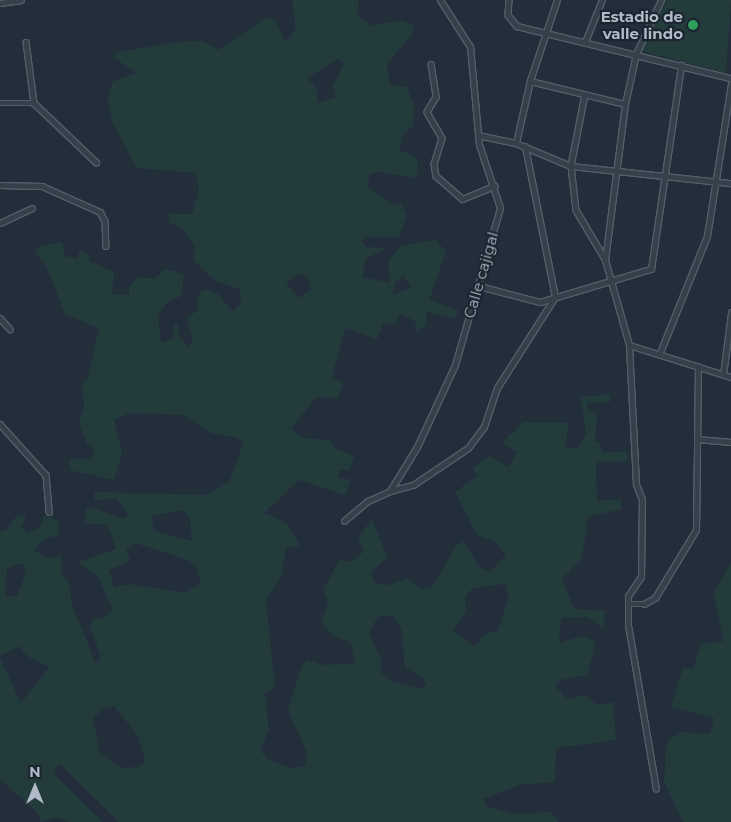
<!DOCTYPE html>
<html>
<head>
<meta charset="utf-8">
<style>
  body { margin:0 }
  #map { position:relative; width:731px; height:822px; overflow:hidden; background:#222f3b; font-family:Montserrat,sans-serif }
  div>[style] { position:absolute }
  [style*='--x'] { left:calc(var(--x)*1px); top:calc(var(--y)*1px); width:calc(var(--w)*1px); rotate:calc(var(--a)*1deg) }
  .green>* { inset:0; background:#243b3c }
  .roads { filter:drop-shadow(1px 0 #535e69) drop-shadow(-1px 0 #535e69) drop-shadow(0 1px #535e69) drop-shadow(0 -1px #535e69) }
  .minor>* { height:4.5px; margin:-2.25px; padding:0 2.25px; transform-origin:2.25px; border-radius:2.25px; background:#35404b }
  .dots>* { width:14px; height:14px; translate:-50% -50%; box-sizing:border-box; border:2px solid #1b2530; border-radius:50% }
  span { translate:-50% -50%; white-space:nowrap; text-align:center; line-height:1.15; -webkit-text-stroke:4.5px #1b2530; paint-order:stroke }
  .poi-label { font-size:15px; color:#b0bbc7; font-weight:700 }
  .right { translate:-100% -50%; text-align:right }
  .street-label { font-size:15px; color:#b0bbc7 }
  .north { position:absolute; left:10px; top:762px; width:50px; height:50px; -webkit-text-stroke:4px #1b2530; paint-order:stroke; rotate:0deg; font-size:14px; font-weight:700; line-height:20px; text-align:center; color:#b0bbc7 }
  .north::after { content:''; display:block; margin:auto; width:18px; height:22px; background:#b0bbc7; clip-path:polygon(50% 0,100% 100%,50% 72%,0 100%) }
</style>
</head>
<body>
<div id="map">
  <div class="green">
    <div style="clip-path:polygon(evenodd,292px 0,359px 0,357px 15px,372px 26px,402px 20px,413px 25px,413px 33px,387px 64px,390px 85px,407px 87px,415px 109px,413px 126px,403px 134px,399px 150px,417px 157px,418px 173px,412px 178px,377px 171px,369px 175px,368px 187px,394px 205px,402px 204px,406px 216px,399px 237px,368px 237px,361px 241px,366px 247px,386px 248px,366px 259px,362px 277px,390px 283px,388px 261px,402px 245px,436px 240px,446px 252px,429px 300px,457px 310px,456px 318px,426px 312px,426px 325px,415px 332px,416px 322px,400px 313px,395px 324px,383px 323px,377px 339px,345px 328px,332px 377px,343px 383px,338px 398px,317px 397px,291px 428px,302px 438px,331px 440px,334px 448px,354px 456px,349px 471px,340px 469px,338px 477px,350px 480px,345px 495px,299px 480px,264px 513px,286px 523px,300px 546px,286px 548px,281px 576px,266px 601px,275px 688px,265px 693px,269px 730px,260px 750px,268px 760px,293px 768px,305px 766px,307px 753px,288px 710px,301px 667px,307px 660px,324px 665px,355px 663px,351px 642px,333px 636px,321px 622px,328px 602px,323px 589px,340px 560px,352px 562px,364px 551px,358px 538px,372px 519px,387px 557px,371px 572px,375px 583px,390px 585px,407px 578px,421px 589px,433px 586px,456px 546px,464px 541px,478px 566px,490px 572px,506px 555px,496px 542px,477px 535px,455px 492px,477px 476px,473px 468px,489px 456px,508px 467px,517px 452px,502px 443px,523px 422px,569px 423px,565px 447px,578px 448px,586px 434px,581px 397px,610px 394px,610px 402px,587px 403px,587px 409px,597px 415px,595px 442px,600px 442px,602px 453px,626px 451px,627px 461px,598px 462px,596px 467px,597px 501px,621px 499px,621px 509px,588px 517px,582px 558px,562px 579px,574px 609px,605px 611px,604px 629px,588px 617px,561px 618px,559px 643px,582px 636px,595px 641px,595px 646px,587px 675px,560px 680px,555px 686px,567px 699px,584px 695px,597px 705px,613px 702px,616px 740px,556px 748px,555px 782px,519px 785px,483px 799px,487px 806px,512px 814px,551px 812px,559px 822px,119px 822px,60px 764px,54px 768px,56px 776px,103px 822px,70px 822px,57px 817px,40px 822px,39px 814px,0 779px,0 658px,21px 703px,50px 667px,27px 656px,19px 646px,0 656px,0 531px,6px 530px,18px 514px,26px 517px,21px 528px,28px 533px,40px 527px,44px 516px,58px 520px,59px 535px,47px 538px,33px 550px,47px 558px,61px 556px,62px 575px,70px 584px,71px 602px,96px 664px,101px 657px,90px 627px,92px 619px,104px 618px,113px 609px,98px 577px,78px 562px,116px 549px,108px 525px,85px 523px,86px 510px,89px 507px,124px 519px,128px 514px,117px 499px,94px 500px,95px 492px,206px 495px,229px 482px,243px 444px,238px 438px,211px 433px,184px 415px,130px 413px,114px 420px,122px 454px,114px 480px,70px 470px,70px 459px,91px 459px,95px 451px,86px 442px,79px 421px,84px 409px,82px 384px,88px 378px,99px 328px,65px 314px,45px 263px,35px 254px,39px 246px,62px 242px,65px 256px,77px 259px,80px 251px,89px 254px,89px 261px,114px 272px,112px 294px,129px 295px,129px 286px,139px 277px,155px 279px,165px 269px,184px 274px,181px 296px,168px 301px,158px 315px,161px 343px,174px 338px,174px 325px,178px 325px,178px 336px,189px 347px,193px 340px,187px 319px,197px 310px,199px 293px,206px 289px,218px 294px,232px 311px,236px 309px,241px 302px,240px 289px,216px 281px,193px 260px,195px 247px,182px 228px,170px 223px,168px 214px,192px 214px,199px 190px,195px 173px,137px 168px,112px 122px,108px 99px,112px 82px,137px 73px,113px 57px,118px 52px,179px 42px,203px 41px,218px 50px,267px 17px,275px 20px,286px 42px,296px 29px,292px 0,338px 59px,344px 64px,333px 86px,336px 97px,317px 103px,317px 89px,307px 78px,338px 59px,292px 0,299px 273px,307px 276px,311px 289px,299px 298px,286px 283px,299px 273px,292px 0,403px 276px,412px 288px,392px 295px,396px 281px,403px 276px,292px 0,182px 510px,190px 519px,192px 541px,154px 531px,152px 516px,182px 510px,292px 0,135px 543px,188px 560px,196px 566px,201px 583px,185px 593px,129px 584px,114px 587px,109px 571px,130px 560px,126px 549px,135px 543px,292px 0,17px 564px,23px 564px,26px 574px,17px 596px,5px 597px,7px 569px,17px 564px,292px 0,505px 584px,509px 597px,498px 631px,485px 634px,474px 647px,453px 630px,466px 612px,465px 597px,473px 588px,505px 584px,292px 0,385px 615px,394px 617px,401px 628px,405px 667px,423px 678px,426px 685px,421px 689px,390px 681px,381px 673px,381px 660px,369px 634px,377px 618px,385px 615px,292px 0,114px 706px,138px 736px,145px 761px,139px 767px,121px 768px,100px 753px,93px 719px,102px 709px,114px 706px)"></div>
    <div style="clip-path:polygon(667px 0,731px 0,726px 73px,642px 51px)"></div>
    <div style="clip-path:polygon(731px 563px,731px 822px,683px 822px,664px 781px,666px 747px,669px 739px,683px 732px,710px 734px,714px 718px,671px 707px,683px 668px,693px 669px,701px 644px,724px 641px,713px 593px)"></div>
  </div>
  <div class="roads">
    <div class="minor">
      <div style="--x:509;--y:0;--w:15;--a:94"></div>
      <div style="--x:508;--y:15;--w:14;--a:51"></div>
      <div style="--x:517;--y:26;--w:220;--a:13.7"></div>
      <div style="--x:0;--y:3;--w:21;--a:-8"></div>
      <div style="--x:26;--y:42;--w:62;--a:82.5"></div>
      <div style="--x:585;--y:42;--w:45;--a:-68"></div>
      <div style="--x:431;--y:64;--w:33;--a:81"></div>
      <div style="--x:436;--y:97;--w:17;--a:121"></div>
      <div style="--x:427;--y:112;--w:30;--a:60"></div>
      <div style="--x:442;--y:138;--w:27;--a:107"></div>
      <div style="--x:434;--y:164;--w:12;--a:81"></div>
      <div style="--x:436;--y:176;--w:35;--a:41"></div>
      <div style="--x:462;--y:199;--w:35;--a:-22"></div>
      <div style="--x:530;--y:81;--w:98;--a:13.6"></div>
      <div style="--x:585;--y:94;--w:73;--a:101"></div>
      <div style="--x:571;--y:166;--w:44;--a:83.5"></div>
      <div style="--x:576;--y:210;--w:57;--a:59.4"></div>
      <div style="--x:0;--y:103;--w:34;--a:0"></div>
      <div style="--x:34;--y:103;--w:86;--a:43.6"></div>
      <div style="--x:478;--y:135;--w:39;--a:12"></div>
      <div style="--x:516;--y:143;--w:60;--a:22.7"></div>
      <div style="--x:571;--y:166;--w:161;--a:6.1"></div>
      <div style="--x:516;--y:143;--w:64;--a:-77.3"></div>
      <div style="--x:530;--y:81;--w:85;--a:-71.6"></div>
      <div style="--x:0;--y:185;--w:42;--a:1.4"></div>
      <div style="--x:42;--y:186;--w:64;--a:24.1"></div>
      <div style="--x:100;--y:212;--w:10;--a:61"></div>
      <div style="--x:105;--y:221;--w:25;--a:88"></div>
      <div style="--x:0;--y:223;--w:35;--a:-25"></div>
      <div style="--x:479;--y:286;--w:63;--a:14.7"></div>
      <div style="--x:540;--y:302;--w:116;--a:-16.6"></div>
      <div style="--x:651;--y:269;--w:206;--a:-81.6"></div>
      <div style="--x:0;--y:318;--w:15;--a:48"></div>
      <div style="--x:629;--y:345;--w:107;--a:17.4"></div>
      <div style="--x:659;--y:355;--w:128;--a:-68"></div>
      <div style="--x:707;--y:236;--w:154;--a:-81"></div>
      <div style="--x:723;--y:375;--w:63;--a:-82.6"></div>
      <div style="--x:0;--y:424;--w:69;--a:48"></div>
      <div style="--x:46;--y:475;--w:37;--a:85"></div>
      <div style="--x:697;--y:439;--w:34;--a:5"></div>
      <div style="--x:390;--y:491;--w:24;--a:-15"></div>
      <div style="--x:413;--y:485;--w:66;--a:-33.9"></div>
      <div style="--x:468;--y:448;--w:26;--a:-53"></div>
      <div style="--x:484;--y:427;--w:41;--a:-71.6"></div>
      <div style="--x:497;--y:388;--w:108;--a:-57.5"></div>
      <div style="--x:555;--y:297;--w:153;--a:-101.3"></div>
      <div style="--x:344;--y:521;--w:31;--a:-40"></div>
      <div style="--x:368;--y:501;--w:24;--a:-24"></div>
      <div style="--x:390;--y:491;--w:52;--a:-58.5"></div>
      <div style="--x:417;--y:447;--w:90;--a:-65.1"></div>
      <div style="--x:455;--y:365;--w:163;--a:-74"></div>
      <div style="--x:500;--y:208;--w:66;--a:-108.4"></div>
      <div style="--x:479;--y:145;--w:98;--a:-95.2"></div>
      <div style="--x:470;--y:47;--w:56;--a:-122.6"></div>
      <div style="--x:628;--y:604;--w:16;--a:0"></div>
      <div style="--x:644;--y:604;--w:13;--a:-29"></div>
      <div style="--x:655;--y:598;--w:79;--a:-58.9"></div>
      <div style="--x:696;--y:530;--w:163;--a:-89.3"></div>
      <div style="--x:656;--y:789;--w:165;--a:-99.7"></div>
      <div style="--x:628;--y:626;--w:30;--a:-90"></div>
      <div style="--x:628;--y:596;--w:23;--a:-56"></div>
      <div style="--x:641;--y:577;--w:77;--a:-89.3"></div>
      <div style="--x:642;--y:500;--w:17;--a:-111"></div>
      <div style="--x:636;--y:484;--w:139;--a:-92.9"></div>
      <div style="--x:629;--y:345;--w:88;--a:-105.8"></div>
      <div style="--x:605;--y:260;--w:157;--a:-82.7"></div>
      <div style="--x:625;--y:104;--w:51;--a:-77.6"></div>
      <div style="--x:636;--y:54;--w:60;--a:-65.2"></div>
    </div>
  </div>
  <div class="dots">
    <div style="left:693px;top:25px;background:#2e9e5b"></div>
  </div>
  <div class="poi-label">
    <span class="right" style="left:683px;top:25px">Estadio de<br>valle lindo</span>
  </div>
  <div class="street-label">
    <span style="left:481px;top:275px;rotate:-74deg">Calle cajigal</span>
  </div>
  <div class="north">N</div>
</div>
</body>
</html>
